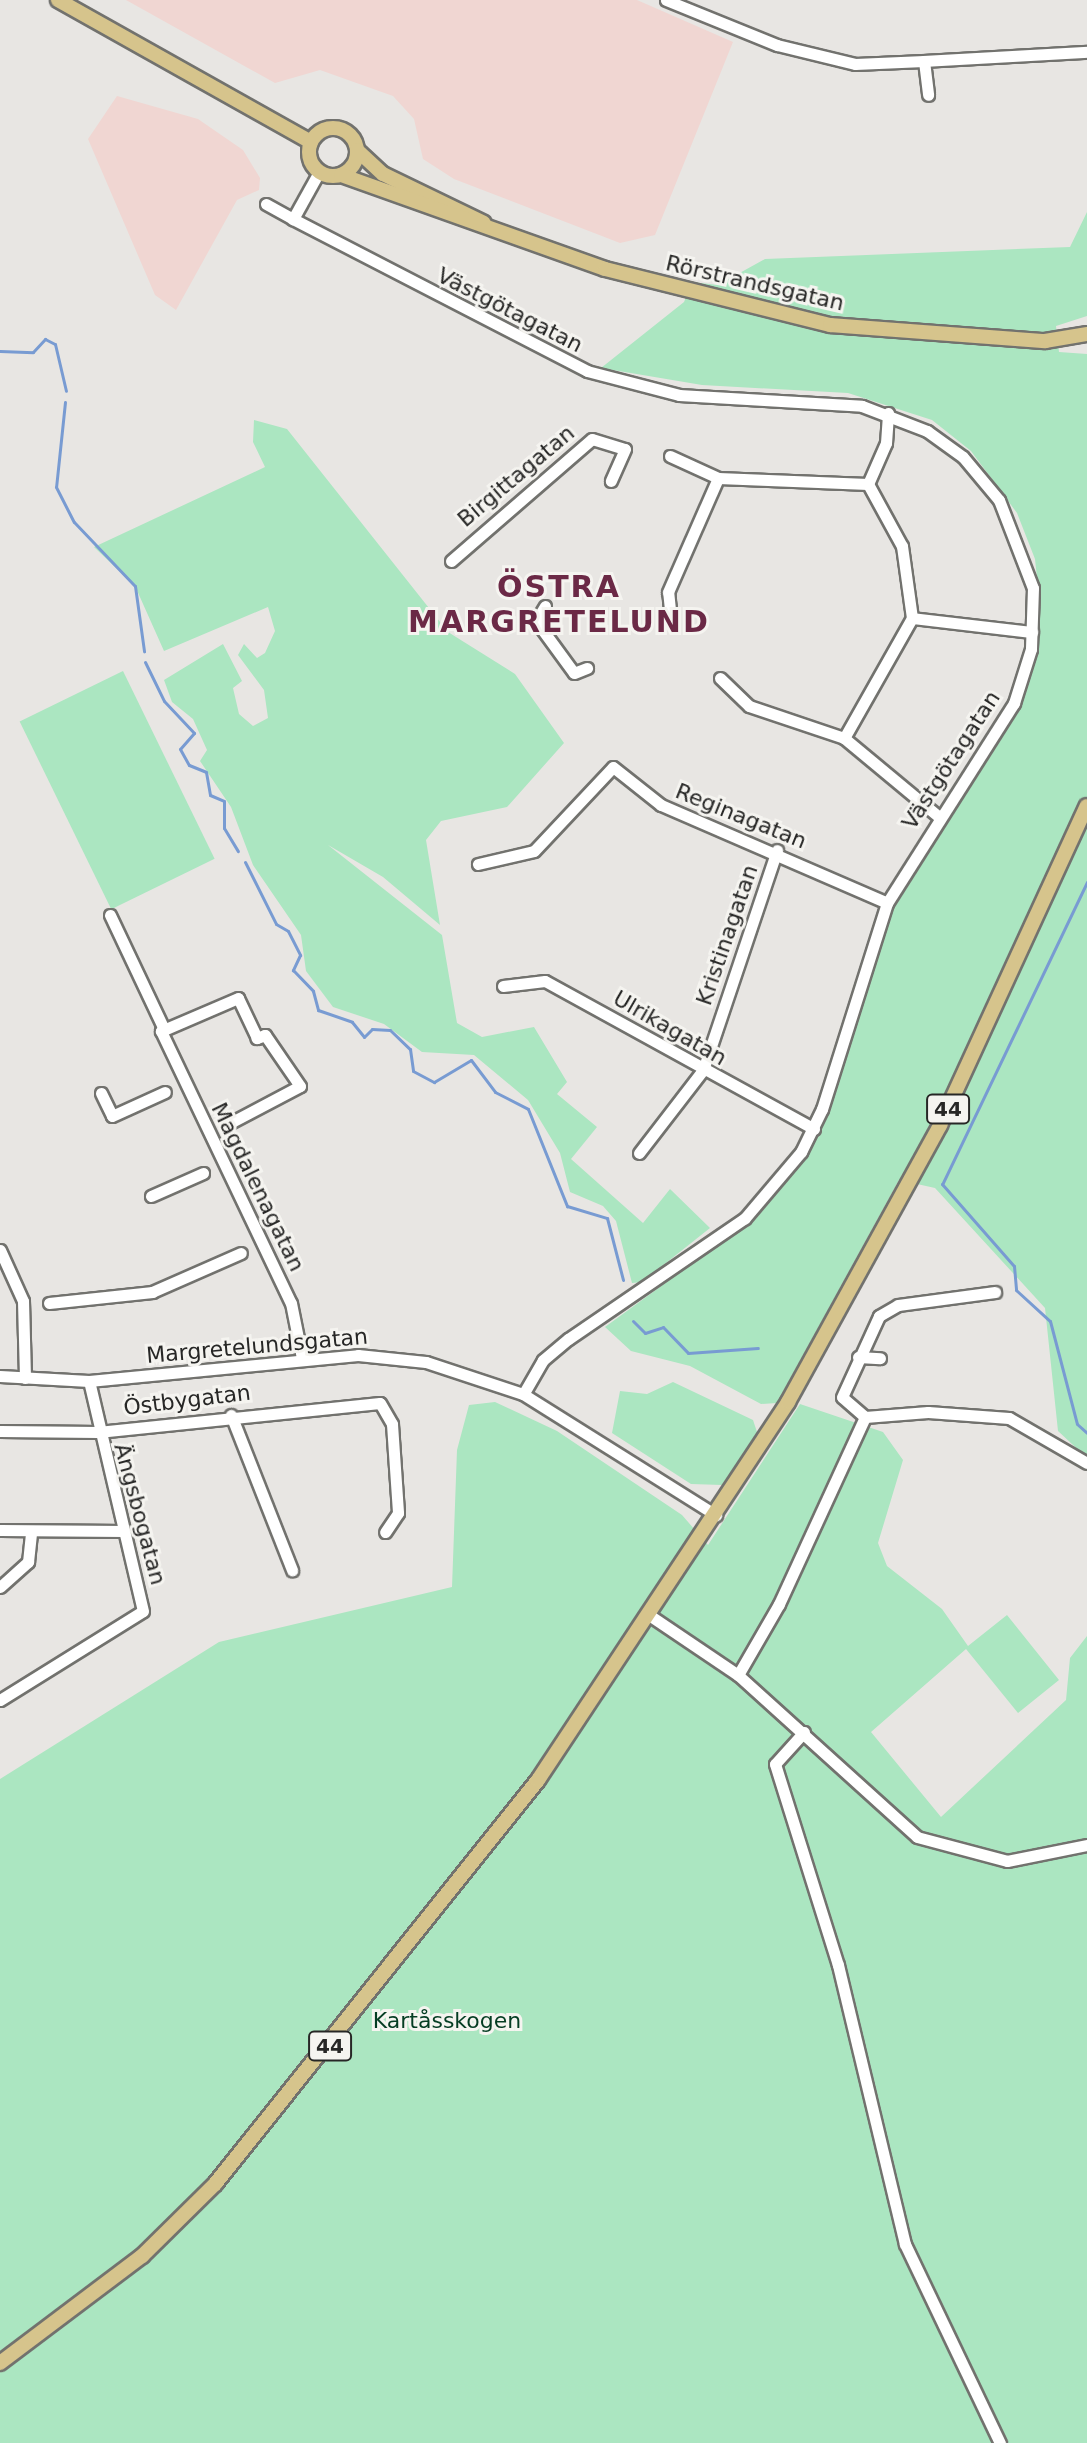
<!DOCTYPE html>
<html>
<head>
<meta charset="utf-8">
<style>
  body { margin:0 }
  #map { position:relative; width:1087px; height:2443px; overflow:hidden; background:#e8e6e3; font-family:"DejaVu Sans",sans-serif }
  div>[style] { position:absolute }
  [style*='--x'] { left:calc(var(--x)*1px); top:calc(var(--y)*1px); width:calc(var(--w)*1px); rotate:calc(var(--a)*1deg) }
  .commercial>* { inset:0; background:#f0d6d2 }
  .green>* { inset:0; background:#abe6c1; transform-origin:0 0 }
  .stream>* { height:3px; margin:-1.5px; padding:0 1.5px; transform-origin:1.5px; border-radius:1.5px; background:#789bd2 }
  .roads { filter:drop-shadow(2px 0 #72726e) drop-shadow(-2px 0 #72726e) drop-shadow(0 2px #72726e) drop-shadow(0 -2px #72726e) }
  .minor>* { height:11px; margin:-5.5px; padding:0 5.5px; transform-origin:5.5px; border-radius:5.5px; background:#fff }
  .major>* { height:14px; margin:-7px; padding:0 7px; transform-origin:7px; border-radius:7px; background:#d6c48c }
  .major>.ring { margin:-7px; padding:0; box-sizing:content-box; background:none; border:14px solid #d6c48c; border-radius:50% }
  span { translate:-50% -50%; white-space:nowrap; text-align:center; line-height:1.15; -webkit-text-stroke:6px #f5f4f0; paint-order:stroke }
  .shield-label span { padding:2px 6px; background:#f5f4f0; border:2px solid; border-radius:6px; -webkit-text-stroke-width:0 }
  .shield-label { font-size:20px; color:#272726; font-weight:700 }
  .street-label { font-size:22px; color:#272726 }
  .park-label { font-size:22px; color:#053d23 }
  .district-label { font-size:30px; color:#6b2946; font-weight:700; letter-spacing:2px }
</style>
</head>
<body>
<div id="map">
  <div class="commercial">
    <div style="clip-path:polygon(126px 0,637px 0,733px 42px,655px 235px,620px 243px,454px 179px,423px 159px,414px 119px,393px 96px,320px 70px,275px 83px)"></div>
    <div style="clip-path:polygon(117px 96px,198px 119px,243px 150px,260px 178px,259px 190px,237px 200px,176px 310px,155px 295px,88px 139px)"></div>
  </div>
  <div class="green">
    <div style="clip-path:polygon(1087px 212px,1087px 316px,1056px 326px,1059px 352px,1087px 354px,1087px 1458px,1058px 1431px,1045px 1308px,935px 1188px,899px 1180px,777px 1403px,761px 1404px,690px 1366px,631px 1351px,605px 1327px,749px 1222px,805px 1155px,833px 1094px,892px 904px,1019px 705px,1037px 650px,1040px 606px,1035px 559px,1017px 513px,971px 451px,932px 420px,848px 393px,702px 385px,601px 368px,684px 302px,692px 282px,718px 285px,765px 259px,1070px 247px)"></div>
    <div style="clip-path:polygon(254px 420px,287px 429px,448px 632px,515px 674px,564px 743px,507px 807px,441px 821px,426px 840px,440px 925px,383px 877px,328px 845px,442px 935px,457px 1023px,482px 1037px,534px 1027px,567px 1082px,557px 1094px,597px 1127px,571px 1159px,643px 1223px,670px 1189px,710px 1228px,642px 1282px,632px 1283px,616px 1221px,603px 1206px,570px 1192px,560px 1153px,528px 1100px,474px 1055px,422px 1052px,384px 1024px,333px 1007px,306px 971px,301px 935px,253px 865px,231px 807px,200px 761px,207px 750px,193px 719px,172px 702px,164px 680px,223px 644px,242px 681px,233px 688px,239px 714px,253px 726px,268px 718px,264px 690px,238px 655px,244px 644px,257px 658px,265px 653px,275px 631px,268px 607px,164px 651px,135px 586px,94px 547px,265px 467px,253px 442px)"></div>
    <div style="left:123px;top:671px;width:209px;height:115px;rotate:64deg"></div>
    <div style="clip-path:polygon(673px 1382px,753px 1420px,758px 1435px,722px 1485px,691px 1484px,612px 1433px,620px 1391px,647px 1394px)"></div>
    <div style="clip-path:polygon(495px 1402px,557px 1431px,682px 1515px,708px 1545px,800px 1404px,883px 1432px,903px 1460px,878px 1543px,887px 1566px,942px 1609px,968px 1646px,1007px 1615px,1059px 1680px,1018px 1713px,966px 1649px,871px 1732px,941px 1817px,1066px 1700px,1070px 1658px,1087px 1636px,1087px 2443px,0 2443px,0 1779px,219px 1642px,452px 1587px,457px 1450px,469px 1405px)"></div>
  </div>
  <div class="stream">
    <div style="--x:0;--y:351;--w:33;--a:2"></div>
    <div style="--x:33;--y:352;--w:18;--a:-47"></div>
    <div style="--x:45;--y:339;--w:11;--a:27"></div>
    <div style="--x:55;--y:344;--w:48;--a:76.8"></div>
    <div style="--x:65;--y:402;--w:85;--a:96"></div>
    <div style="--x:56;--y:487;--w:39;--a:63"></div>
    <div style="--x:74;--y:522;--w:88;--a:46.4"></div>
    <div style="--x:135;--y:586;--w:66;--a:82.1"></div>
    <div style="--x:145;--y:662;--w:43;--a:64"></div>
    <div style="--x:164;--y:701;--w:44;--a:46.8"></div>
    <div style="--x:194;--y:733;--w:21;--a:131"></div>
    <div style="--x:180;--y:749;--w:18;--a:61"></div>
    <div style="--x:189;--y:765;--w:18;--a:22"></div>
    <div style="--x:206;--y:772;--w:23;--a:80"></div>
    <div style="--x:210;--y:795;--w:15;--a:23"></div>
    <div style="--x:224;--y:801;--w:27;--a:90"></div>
    <div style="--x:224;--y:828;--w:27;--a:59"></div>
    <div style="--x:245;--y:862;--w:69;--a:63.4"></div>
    <div style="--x:276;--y:924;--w:14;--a:30"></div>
    <div style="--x:288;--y:931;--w:27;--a:63"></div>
    <div style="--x:300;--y:955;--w:17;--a:115"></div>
    <div style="--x:293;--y:970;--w:29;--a:46"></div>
    <div style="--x:313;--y:991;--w:20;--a:75"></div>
    <div style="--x:318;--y:1010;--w:36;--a:19"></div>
    <div style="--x:352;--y:1022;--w:19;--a:51"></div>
    <div style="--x:364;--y:1037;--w:11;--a:-45"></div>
    <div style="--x:372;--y:1029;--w:18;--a:3"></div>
    <div style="--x:390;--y:1030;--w:28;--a:44"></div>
    <div style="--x:410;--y:1049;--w:22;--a:82"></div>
    <div style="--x:413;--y:1071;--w:24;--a:28"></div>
    <div style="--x:434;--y:1082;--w:43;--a:-30.7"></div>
    <div style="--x:471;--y:1060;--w:40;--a:53"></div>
    <div style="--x:495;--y:1092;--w:37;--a:27"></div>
    <div style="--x:528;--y:1109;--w:105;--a:68.1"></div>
    <div style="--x:567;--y:1206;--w:42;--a:16.7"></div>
    <div style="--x:607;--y:1218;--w:64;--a:75.5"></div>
    <div style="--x:1087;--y:882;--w:335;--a:115.6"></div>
    <div style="--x:942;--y:1184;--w:109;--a:48.7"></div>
    <div style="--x:1014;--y:1266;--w:24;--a:85"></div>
    <div style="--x:1016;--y:1290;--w:46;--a:42.4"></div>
    <div style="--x:1050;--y:1321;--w:106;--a:75.3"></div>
    <div style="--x:1077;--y:1424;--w:13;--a:42"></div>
    <div style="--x:633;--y:1321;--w:17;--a:45"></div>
    <div style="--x:645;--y:1333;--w:19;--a:-18"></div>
    <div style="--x:663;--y:1327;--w:36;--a:46"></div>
    <div style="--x:688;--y:1353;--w:70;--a:-4.1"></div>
  </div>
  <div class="roads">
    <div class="minor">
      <div style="--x:666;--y:0;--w:120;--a:22.1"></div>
      <div style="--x:777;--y:45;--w:80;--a:13.7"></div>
      <div style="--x:855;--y:64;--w:69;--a:-2.5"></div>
      <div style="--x:924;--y:61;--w:34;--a:83"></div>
      <div style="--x:924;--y:61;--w:163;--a:-3.2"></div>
      <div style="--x:319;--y:172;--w:54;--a:119"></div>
      <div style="--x:293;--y:219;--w:331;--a:27.3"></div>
      <div style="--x:587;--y:371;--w:95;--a:14.6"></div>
      <div style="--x:679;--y:395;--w:183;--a:3.4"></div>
      <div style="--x:862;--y:406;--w:70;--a:21"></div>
      <div style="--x:927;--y:431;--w:44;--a:35.8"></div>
      <div style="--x:963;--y:457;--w:56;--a:50.1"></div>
      <div style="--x:999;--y:500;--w:94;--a:68.9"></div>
      <div style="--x:1033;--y:588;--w:61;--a:91.9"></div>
      <div style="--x:1031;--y:649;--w:57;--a:107.5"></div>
      <div style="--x:1014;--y:703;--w:237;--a:122.4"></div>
      <div style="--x:887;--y:903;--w:216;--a:107.5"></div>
      <div style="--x:822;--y:1109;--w:48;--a:116"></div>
      <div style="--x:801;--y:1152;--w:87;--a:130.3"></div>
      <div style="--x:745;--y:1218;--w:214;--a:145.6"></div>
      <div style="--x:568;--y:1339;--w:33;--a:140"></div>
      <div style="--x:543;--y:1360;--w:39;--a:120"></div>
      <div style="--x:266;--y:204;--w:31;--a:29"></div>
      <div style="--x:670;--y:456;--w:53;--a:24.6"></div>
      <div style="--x:718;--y:478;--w:150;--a:2.3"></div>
      <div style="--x:868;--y:484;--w:71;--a:61.3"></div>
      <div style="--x:902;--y:546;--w:73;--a:82.1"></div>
      <div style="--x:912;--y:618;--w:138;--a:119.5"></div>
      <div style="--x:868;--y:484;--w:45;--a:-66.3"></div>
      <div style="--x:886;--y:443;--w:30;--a:-86"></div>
      <div style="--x:451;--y:561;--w:186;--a:-40.9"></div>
      <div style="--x:592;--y:439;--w:34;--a:17"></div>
      <div style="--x:625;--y:449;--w:35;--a:114"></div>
      <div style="--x:545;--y:606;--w:17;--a:121"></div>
      <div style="--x:536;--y:621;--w:64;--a:53.8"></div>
      <div style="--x:574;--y:673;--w:14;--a:-21"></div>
      <div style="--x:912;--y:618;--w:121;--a:6.7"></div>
      <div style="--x:671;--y:619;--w:27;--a:-96"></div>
      <div style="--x:668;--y:592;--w:124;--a:-66.3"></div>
      <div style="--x:720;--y:678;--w:40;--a:44"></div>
      <div style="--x:749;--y:706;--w:100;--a:18.6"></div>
      <div style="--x:844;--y:738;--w:124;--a:39.7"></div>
      <div style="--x:478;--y:864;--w:57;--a:-13.1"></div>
      <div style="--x:534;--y:851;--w:115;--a:-46.8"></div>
      <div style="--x:613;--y:767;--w:61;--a:38.4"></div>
      <div style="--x:661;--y:805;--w:246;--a:23.4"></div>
      <div style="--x:110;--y:915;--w:126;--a:64.7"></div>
      <div style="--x:503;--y:986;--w:42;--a:-6.8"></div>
      <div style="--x:545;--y:981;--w:307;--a:28.8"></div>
      <div style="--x:101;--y:1093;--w:25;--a:64"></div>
      <div style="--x:112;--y:1116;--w:58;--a:-24.4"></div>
      <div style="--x:230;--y:1123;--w:79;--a:-27.9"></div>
      <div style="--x:300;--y:1086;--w:62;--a:-124.5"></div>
      <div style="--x:265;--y:1035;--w:9;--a:159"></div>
      <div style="--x:257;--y:1038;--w:44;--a:-115.4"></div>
      <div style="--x:238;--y:998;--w:84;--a:156.8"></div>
      <div style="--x:161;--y:1031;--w:301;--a:64.5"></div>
      <div style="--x:291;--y:1303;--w:56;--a:78.7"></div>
      <div style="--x:639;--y:1153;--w:105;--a:-52.4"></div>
      <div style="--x:703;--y:1070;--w:232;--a:-71.4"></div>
      <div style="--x:151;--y:1196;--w:57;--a:-23.9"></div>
      <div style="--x:0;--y:1250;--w:56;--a:65.7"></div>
      <div style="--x:23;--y:1301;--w:77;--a:88.5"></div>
      <div style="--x:49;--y:1303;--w:104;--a:-6.1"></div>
      <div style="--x:152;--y:1292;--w:97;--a:-23.7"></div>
      <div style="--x:858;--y:1357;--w:22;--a:3"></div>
      <div style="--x:0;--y:1376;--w:89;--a:3.2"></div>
      <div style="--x:89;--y:1381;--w:270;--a:-5.5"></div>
      <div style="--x:358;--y:1355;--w:68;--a:5.9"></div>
      <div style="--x:426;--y:1362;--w:102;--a:18.3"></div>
      <div style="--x:523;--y:1394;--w:228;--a:32.1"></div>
      <div style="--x:231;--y:1415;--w:167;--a:68.5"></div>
      <div style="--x:865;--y:1417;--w:30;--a:-139"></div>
      <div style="--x:842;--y:1397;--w:89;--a:-65.4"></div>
      <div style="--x:879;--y:1316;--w:22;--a:-30"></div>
      <div style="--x:898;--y:1305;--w:98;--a:-7.6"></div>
      <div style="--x:0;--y:1431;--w:98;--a:0.6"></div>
      <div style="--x:98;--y:1432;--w:283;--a:-5.9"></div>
      <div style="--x:380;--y:1403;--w:24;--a:60"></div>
      <div style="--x:392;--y:1424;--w:89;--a:86.1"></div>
      <div style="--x:398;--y:1513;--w:23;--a:124"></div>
      <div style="--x:0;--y:1530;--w:124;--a:0.5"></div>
      <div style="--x:0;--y:1587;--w:38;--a:-42"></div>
      <div style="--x:28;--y:1562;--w:29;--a:-84"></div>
      <div style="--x:649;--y:1615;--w:107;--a:34"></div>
      <div style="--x:738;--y:1675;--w:241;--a:42.1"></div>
      <div style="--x:917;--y:1837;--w:93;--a:14.9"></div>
      <div style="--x:1007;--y:1861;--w:82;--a:-11.3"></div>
      <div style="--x:738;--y:1675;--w:82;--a:-60"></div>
      <div style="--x:779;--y:1604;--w:206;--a:-65.3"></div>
      <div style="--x:865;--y:1417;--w:63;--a:-4.5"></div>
      <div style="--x:928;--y:1412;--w:81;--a:4.2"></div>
      <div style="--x:1009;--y:1418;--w:90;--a:30"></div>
      <div style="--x:0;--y:1700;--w:168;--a:-31.9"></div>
      <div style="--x:143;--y:1611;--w:236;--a:-103.2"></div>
      <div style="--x:804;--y:1732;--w:43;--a:132.2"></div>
      <div style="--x:775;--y:1764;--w:211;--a:72.6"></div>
      <div style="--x:838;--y:1965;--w:287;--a:76.5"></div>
      <div style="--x:905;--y:2244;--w:221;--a:64.5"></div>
    </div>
    <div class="major">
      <div style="--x:58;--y:0;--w:290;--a:29.3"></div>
      <div class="ring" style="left:309px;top:128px;width:34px;height:34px"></div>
      <div style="--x:357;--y:150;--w:35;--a:43"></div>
      <div style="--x:383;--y:174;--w:112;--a:25.9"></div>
      <div style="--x:341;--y:175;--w:280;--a:19.6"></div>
      <div style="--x:605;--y:269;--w:232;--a:14"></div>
      <div style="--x:830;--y:325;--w:216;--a:4.3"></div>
      <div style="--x:1045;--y:341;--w:43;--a:-9.5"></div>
      <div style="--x:0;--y:2363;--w:178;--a:-37"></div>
      <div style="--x:142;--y:2256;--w:103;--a:-44.6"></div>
      <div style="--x:215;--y:2184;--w:517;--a:-51.36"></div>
      <div style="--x:538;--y:1780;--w:453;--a:-56.5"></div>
      <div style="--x:788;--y:1402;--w:316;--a:-61.2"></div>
      <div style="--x:940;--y:1125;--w:351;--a:-65.3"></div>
    </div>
  </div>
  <div class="shield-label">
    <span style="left:948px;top:1109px">44</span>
    <span style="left:330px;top:2046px">44</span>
  </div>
  <div class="street-label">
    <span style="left:755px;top:283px;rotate:13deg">Rörstrandsgatan</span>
    <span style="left:510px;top:310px;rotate:27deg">Västgötagatan</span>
    <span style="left:516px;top:476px;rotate:-40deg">Birgittagatan</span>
    <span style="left:951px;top:760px;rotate:-57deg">Västgötagatan</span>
    <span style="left:741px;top:816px;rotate:22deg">Reginagatan</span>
    <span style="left:727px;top:935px;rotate:-71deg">Kristinagatan</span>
    <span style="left:670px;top:1028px;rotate:30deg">Ulrikagatan</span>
    <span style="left:258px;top:1187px;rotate:64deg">Magdalenagatan</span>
    <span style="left:257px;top:1346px;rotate:-5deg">Margretelundsgatan</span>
    <span style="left:187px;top:1400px;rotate:-7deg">Östbygatan</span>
    <span style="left:140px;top:1514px;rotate:75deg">Ängsbogatan</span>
  </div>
  <div class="park-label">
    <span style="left:447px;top:2021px">Kartåsskogen</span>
  </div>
  <div class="district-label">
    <span style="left:559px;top:604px">ÖSTRA<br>MARGRETELUND</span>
  </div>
</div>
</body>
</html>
